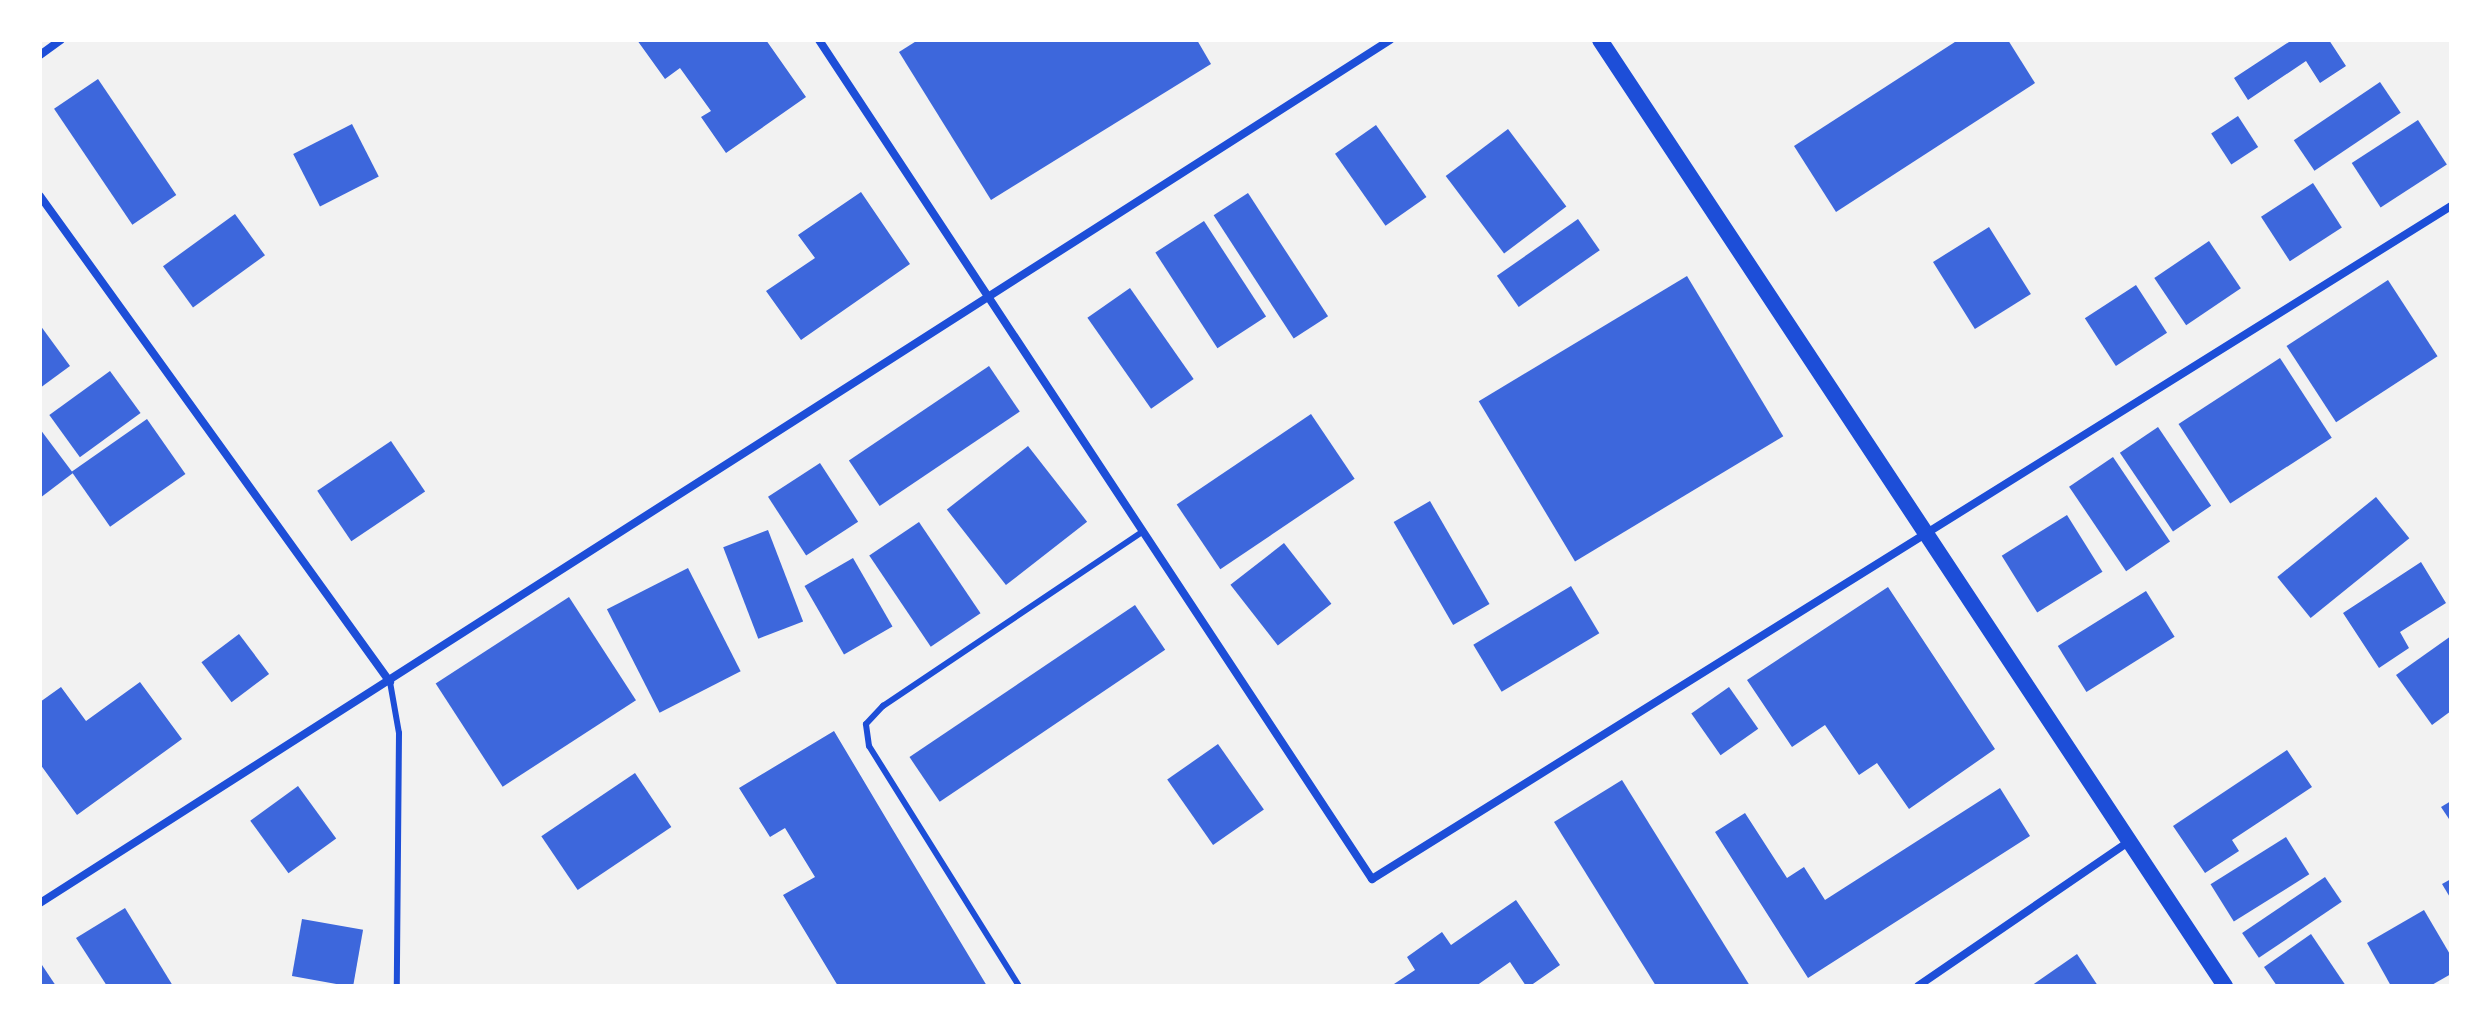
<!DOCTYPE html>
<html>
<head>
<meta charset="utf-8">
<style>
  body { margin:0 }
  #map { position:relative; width:2491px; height:1026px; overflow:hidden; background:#f2f2f2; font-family:"Fira Sans Condensed",sans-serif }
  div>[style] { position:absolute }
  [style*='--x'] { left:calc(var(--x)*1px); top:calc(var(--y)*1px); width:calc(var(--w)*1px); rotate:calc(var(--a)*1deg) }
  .building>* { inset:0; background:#3d67dc; transform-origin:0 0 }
  .service>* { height:6px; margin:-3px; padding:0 3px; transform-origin:3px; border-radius:3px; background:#1d4ed8 }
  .minor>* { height:8px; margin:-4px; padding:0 4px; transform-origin:4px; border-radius:4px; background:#1d4ed8 }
  .secondary>* { height:16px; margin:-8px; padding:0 8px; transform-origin:8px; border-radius:8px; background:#1d4ed8 }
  span { translate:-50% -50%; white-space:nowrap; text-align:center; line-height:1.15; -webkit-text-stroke:8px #fff; paint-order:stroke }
  .frame { position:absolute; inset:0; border:42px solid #fff; pointer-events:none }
</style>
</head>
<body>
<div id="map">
  <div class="building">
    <div style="clip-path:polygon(637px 40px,766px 40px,806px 97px,726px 153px,701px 117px,711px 111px,680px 68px,665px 79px)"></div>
    <div style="clip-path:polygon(918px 40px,1197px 40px,1211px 64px,991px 200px,899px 52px)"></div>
    <div style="clip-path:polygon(1958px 40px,2008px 40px,2035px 83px,1836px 212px,1794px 146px)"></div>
    <div style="clip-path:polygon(2292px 40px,2329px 40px,2346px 66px,2320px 83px,2306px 61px,2248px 100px,2234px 78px)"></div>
    <div style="left:98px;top:79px;width:140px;height:53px;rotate:56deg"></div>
    <div style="left:2380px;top:82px;width:37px;height:104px;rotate:56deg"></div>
    <div style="left:2238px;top:116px;width:37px;height:32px;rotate:57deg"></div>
    <div style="left:2418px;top:120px;width:53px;height:79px;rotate:57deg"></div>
    <div style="left:352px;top:124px;width:59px;height:66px;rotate:63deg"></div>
    <div style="left:1376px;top:125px;width:88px;height:50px;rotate:55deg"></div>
    <div style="left:1508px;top:129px;width:97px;height:78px;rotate:53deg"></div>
    <div style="left:2313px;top:183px;width:53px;height:62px;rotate:57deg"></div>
    <div style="clip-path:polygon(861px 192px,910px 264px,801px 340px,766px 291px,815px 258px,798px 235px)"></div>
    <div style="left:1248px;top:193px;width:147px;height:41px;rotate:57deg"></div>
    <div style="left:235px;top:214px;width:51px;height:89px;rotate:54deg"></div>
    <div style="left:1578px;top:219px;width:38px;height:99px;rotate:55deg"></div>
    <div style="left:1204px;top:221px;width:114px;height:58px;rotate:57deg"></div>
    <div style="left:1989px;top:227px;width:79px;height:66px;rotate:58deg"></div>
    <div style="left:2209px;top:241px;width:57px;height:66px;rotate:56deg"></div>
    <div style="left:1687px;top:276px;width:187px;height:243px;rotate:59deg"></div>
    <div style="left:2388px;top:280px;width:91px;height:121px;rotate:57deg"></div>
    <div style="left:2136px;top:285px;width:57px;height:61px;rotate:57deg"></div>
    <div style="left:1130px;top:288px;width:111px;height:52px;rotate:55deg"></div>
    <div style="clip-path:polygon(40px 325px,70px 366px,40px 388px)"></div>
    <div style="left:2280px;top:358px;width:95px;height:121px;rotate:57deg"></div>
    <div style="left:989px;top:366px;width:55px;height:169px;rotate:56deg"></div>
    <div style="left:110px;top:371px;width:52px;height:75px;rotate:54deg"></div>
    <div style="left:1311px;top:414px;width:78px;height:162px;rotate:56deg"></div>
    <div style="left:147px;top:419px;width:67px;height:92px;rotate:55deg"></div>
    <div style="left:2158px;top:427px;width:95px;height:46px;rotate:56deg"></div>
    <div style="clip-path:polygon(40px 429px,73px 473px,40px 498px)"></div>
    <div style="left:391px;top:441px;width:61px;height:89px;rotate:56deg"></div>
    <div style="left:1028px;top:446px;width:96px;height:103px;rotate:52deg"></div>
    <div style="left:2113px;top:457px;width:102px;height:53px;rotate:56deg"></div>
    <div style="left:820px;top:463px;width:70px;height:62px;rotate:57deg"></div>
    <div style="left:2376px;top:497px;width:53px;height:127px;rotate:51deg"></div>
    <div style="left:1430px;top:501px;width:119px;height:42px;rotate:60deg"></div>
    <div style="left:2067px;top:515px;width:67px;height:77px;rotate:58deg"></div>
    <div style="left:919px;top:522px;width:110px;height:60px;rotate:56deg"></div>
    <div style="left:768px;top:530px;width:98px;height:48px;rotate:69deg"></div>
    <div style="left:1284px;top:543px;width:77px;height:68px;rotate:52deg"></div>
    <div style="left:853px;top:558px;width:79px;height:56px;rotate:60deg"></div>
    <div style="clip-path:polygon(2421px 562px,2446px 603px,2400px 632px,2409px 648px,2379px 668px,2343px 613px)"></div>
    <div style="left:688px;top:568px;width:116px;height:91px;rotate:63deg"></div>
    <div style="left:1571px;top:586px;width:55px;height:114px;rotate:59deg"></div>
    <div style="clip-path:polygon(1888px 587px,1995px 749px,1909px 809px,1877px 763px,1859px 775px,1825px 725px,1792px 747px,1747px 680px)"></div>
    <div style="left:2146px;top:591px;width:54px;height:104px;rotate:58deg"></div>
    <div style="left:569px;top:597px;width:123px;height:159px;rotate:57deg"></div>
    <div style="left:1135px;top:605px;width:54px;height:272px;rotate:56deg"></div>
    <div style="left:239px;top:634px;width:50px;height:47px;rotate:53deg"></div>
    <div style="clip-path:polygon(2451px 636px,2451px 711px,2432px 725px,2396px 675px)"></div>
    <div style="clip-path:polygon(140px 682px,182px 739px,77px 815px,40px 764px,40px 702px,61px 687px,86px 721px)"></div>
    <div style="left:1729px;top:687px;width:51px;height:46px;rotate:55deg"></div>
    <div style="clip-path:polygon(834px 731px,893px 830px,987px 986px,838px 986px,783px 895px,815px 877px,785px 828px,770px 837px,739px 788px)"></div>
    <div style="left:1218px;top:744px;width:80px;height:62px;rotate:55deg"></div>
    <div style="clip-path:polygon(2287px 750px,2312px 787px,2232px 840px,2239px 851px,2205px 873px,2173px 826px)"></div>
    <div style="left:635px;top:773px;width:65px;height:113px;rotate:56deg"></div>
    <div style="clip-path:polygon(1622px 780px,1750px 986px,1656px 986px,1554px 822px)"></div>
    <div style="left:298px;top:786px;width:65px;height:59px;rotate:54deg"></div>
    <div style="clip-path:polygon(2000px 788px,2030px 836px,1808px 978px,1715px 832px,1745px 813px,1787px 878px,1804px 867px,1825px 900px)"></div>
    <div style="clip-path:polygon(2451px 801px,2451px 822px,2441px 807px)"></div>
    <div style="left:2286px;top:837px;width:44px;height:89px;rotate:58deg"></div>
    <div style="left:2325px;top:877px;width:30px;height:100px;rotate:56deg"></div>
    <div style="clip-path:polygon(2451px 879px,2451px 899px,2442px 884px)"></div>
    <div style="clip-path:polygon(1516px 900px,1560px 965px,1530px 986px,1526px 986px,1510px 962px,1476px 986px,1391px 986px,1415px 970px,1407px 957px,1442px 932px,1451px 945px)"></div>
    <div style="clip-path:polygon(125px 908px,173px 986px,107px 986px,76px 938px)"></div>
    <div style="clip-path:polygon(2424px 910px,2451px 956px,2451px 974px,2430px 986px,2391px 986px,2367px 943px)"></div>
    <div style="left:302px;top:919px;width:62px;height:58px;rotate:10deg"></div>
    <div style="clip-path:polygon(2311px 934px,2346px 986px,2277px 986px,2264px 967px)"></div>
    <div style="clip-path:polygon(2077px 954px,2098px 986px,2031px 986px)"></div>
    <div style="clip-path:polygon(40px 962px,56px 986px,40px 986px)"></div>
  </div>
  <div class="service">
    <div style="--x:390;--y:682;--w:52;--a:80"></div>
    <div style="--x:399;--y:733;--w:253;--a:90.5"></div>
    <div style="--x:1019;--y:986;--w:283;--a:-122"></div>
    <div style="--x:869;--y:746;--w:22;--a:-98"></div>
    <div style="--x:866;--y:724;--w:25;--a:-47"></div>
    <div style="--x:883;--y:706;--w:313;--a:-33.9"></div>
  </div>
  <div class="minor">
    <div style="--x:819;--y:40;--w:1005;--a:56.61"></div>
    <div style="--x:1372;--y:879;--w:1272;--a:-31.95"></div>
    <div style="--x:40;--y:55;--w:26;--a:-36"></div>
    <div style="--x:40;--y:196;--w:599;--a:54.24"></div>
    <div style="--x:40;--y:903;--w:1602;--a:-32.59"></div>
    <div style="--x:1918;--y:986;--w:257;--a:-34.4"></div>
  </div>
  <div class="secondary">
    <div style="--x:1600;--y:40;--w:1134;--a:56.55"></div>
  </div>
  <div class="frame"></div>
</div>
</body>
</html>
